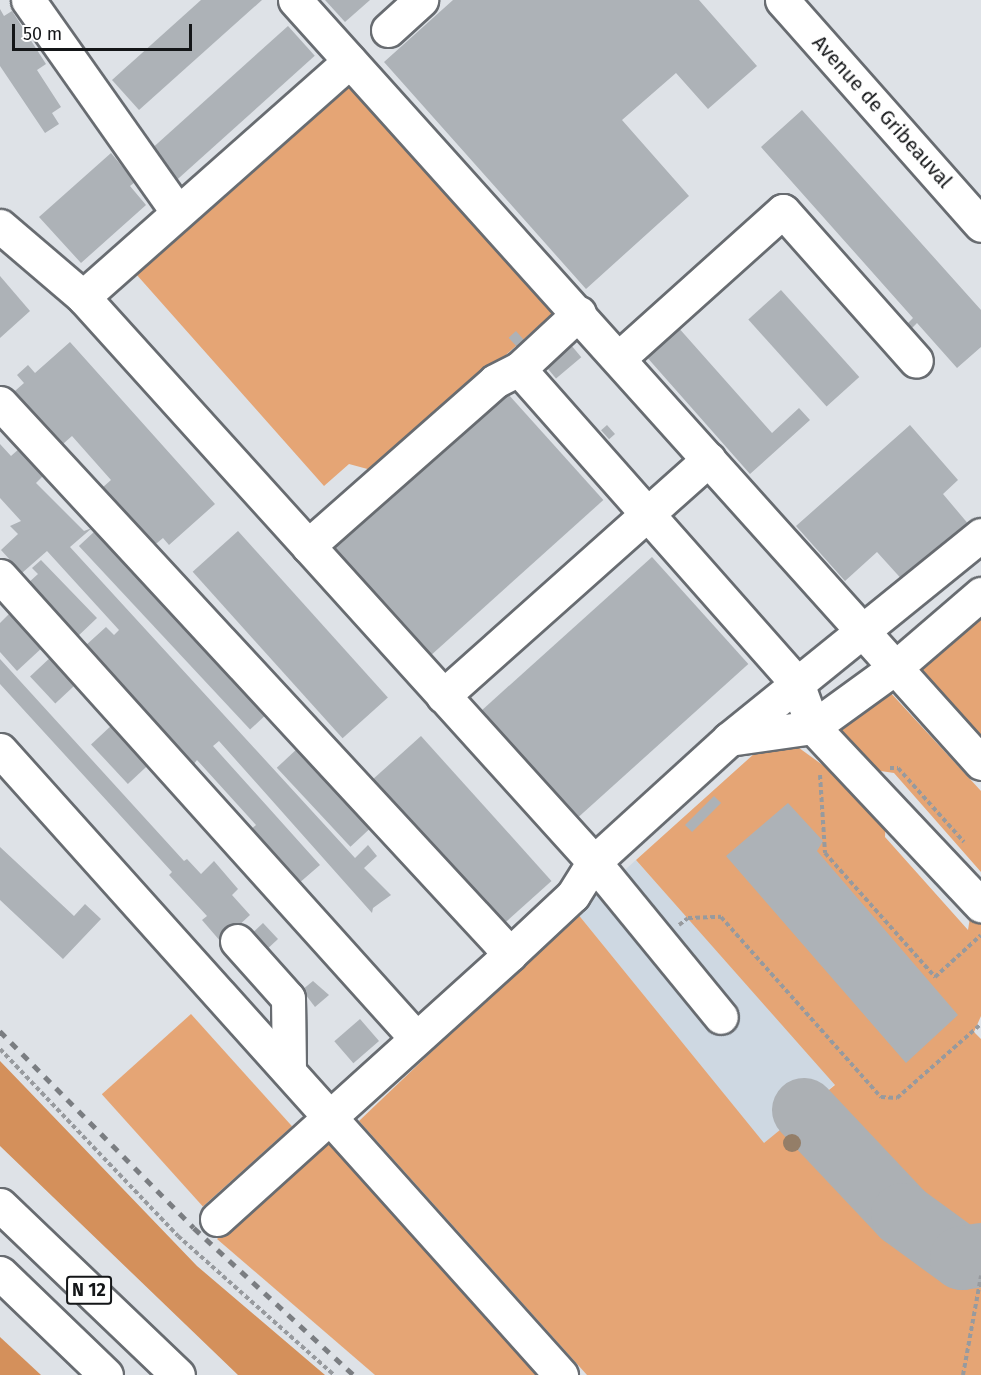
<!DOCTYPE html>
<html>
<head>
<meta charset="utf-8">
<style>
  body { margin:0 }
  #map { position:relative; width:981px; height:1375px; overflow:hidden; background:#dee2e7; font-family:"Fira Sans",sans-serif }
  div>[style] { position:absolute }
  [style*='--x'] { left:calc(var(--x)*1px); top:calc(var(--y)*1px); width:calc(var(--w)*1px); rotate:calc(var(--a)*1deg) }
  .built>* { inset:0; background:#ced8e2 }
  .green>* { inset:0; background:#e5a575; transform-origin:0 0 }
  .forest>* { inset:0; background:#d4905b }
  .taxiway>* { height:64px; margin:-32px; padding:0 32px; transform-origin:32px; border-radius:32px; background:#acb0b4 }
  .building>* { inset:0; background:#adb2b7; transform-origin:0 0 }
  .path>* { height:4px; margin-top:-2px; transform-origin:0; background:repeating-linear-gradient(90deg,#979a9e 0 4.5px,transparent 0 7.5px) }
  .roads { filter:drop-shadow(2px 0 #686c71) drop-shadow(-2px 0 #686c71) drop-shadow(0 2px #686c71) drop-shadow(0 -2px #686c71) }
  .minor>* { height:33px; margin:-16.5px; padding:0 16.5px; transform-origin:16.5px; border-radius:16.5px; background:#fff }
  .highway>* { height:33px; margin:-16.5px; padding:0 16.5px; transform-origin:16.5px; border-radius:16.5px; background:#fff }
  .rail>* { height:4.5px; margin-top:-2.25px; transform-origin:0; background:repeating-linear-gradient(90deg,#7a7d81 0 8px,transparent 0 16px) }
  .trees>* { width:18px; height:18px; margin:-9px; border-radius:50%; background:#947e68 }
  span { translate:-50% -50%; white-space:nowrap; text-align:center; line-height:1.15; -webkit-text-stroke:4.5px #fff; paint-order:stroke }
  .shield-label span { padding:2px 4px; background:#fff; border:2px solid; border-radius:4px; -webkit-text-stroke-width:0 }
  .shield-label { font-size:18px; color:#141618; font-weight:700 }
  .street-label { font-size:20px; color:#141618 }
  .scale { position:absolute; left:12px; top:24px; width:180px; height:27px; box-sizing:border-box; border:3px solid #141618; border-top:0; padding-left:8px; font-size:18px; line-height:21px; white-space:nowrap; color:#141618; -webkit-text-stroke:4px #fff; paint-order:stroke }
</style>
</head>
<body>
<div id="map">
  <div class="built">
    <div style="clip-path:polygon(636px 860px,835px 1084px,764px 1144px,577px 913px)"></div>
  </div>
  <div class="green">
    <div style="clip-path:polygon(350px 85px,553px 313px,375px 471px,349px 464px,324px 486px,136px 274px)"></div>
    <div style="clip-path:polygon(981px 612px,981px 745px,914px 668px)"></div>
    <div style="clip-path:polygon(888px 690px,981px 791px,981px 872px,894px 773px,874px 770px,840px 728px)"></div>
    <div style="clip-path:polygon(765px 744px,795px 745px,886px 811px,885px 837px,968px 930px,971px 911px,981px 923px,981px 1016px,974px 1032px,981px 1039px,981px 1375px,587px 1375px,359px 1121px,577px 913px,764px 1143px,835px 1085px,636px 860px)"></div>
    <div style="left:191px;top:1014px;width:151px;height:120px;rotate:48deg"></div>
    <div style="clip-path:polygon(327px 1133px,543px 1375px,375px 1375px,217px 1239px)"></div>
  </div>
  <div class="forest">
    <div style="clip-path:polygon(0 1061px,197px 1266px,325px 1375px,238px 1375px,0 1146px)"></div>
    <div style="clip-path:polygon(0 1337px,41px 1375px,0 1375px)"></div>
  </div>
  <div class="taxiway">
    <div style="--x:804;--y:1110;--w:144;--a:46.7"></div>
    <div style="--x:903;--y:1215;--w:73;--a:36.1"></div>
    <div style="--x:962;--y:1258;--w:19;--a:-9"></div>
  </div>
  <div class="building">
    <div style="clip-path:polygon(201px 0,262px 0,139px 110px,112px 80px)"></div>
    <div style="clip-path:polygon(325px 0,370px 0,345px 22px)"></div>
    <div style="clip-path:polygon(453px 0,699px 0,757px 66px,708px 109px,676px 73px,622px 120px,689px 196px,586px 289px,384px 62px)"></div>
    <div style="clip-path:polygon(0 9px,4px 16px,12px 11px,46px 64px,37px 70px,61px 107px,52px 113px,59px 124px,45px 133px,0 66px)"></div>
    <div style="left:288px;top:26px;width:40px;height:191px;rotate:48deg"></div>
    <div style="clip-path:polygon(802px 110px,981px 310px,981px 347px,957px 368px,917px 323px,911px 329px,907px 324px,913px 318px,761px 147px)"></div>
    <div style="clip-path:polygon(111px 153px,135px 182px,130px 186px,146px 205px,81px 263px,39px 217px)"></div>
    <div style="clip-path:polygon(0 276px,30px 311px,0 338px)"></div>
    <div style="left:781px;top:290px;width:117px;height:44px;rotate:48deg"></div>
    <div style="clip-path:polygon(677px 326px,772px 433px,799px 408px,810px 420px,750px 474px,645px 355px)"></div>
    <div style="left:516px;top:331px;width:12px;height:10px;rotate:48deg"></div>
    <div style="clip-path:polygon(70px 342px,215px 504px,169px 545px,163px 538px,145px 553px,94px 495px,111px 480px,72px 436px,55px 451px,7px 398px,24px 383px,17px 375px,28px 365px,35px 373px)"></div>
    <div style="left:571px;top:345px;width:16px;height:33px;rotate:50deg"></div>
    <div style="left:507px;top:393px;width:144px;height:232px;rotate:48deg"></div>
    <div style="left:607px;top:425px;width:12px;height:8px;rotate:48deg"></div>
    <div style="clip-path:polygon(910px 425px,958px 480px,943px 494px,970px 526px,906px 584px,877px 552px,845px 581px,796px 526px)"></div>
    <div style="clip-path:polygon(0 444px,11px 456px,20px 448px,44px 475px,36px 483px,84px 531px,92px 528px,70px 547px,355px 858px,368px 845px,377px 856px,364px 868px,391px 895px,373px 908px,372px 913px,219px 741px,213px 746px,320px 865px,298px 884px,249px 831px,256px 825px,197px 760px,193px 765px,85px 646px,106px 627px,114px 635px,119px 630px,47px 551px,22px 573px,1px 550px,18px 534px,10px 526px,21px 521px,0 498px)"></div>
    <div style="left:95px;top:531px;width:251px;height:22px;rotate:47deg"></div>
    <div style="left:238px;top:531px;width:224px;height:61px;rotate:48deg"></div>
    <div style="left:652px;top:557px;width:144px;height:230px;rotate:48deg"></div>
    <div style="clip-path:polygon(41px 560px,97px 618px,76px 638px,27px 584px,38px 574px,32px 568px)"></div>
    <div style="clip-path:polygon(12px 611px,44px 646px,17px 671px,0 652px,0 623px)"></div>
    <div style="left:52px;top:656px;width:37px;height:30px;rotate:47deg"></div>
    <div style="clip-path:polygon(0 659px,184px 861px,187px 859px,201px 874px,214px 861px,238px 889px,232px 895px,250px 915px,221px 942px,202px 920px,207px 916px,169px 875px,172px 872px,0 684px)"></div>
    <div style="left:113px;top:724px;width:54px;height:30px;rotate:47deg"></div>
    <div style="left:421px;top:736px;width:195px;height:73px;rotate:48deg"></div>
    <div style="left:298px;top:748px;width:108px;height:29px;rotate:47deg"></div>
    <div style="left:714px;top:796px;width:10px;height:41px;rotate:45deg"></div>
    <div style="clip-path:polygon(788px 803px,823px 841px,817px 851px,958px 1015px,906px 1063px,726px 856px)"></div>
    <div style="clip-path:polygon(0 847px,74px 916px,85px 904px,101px 919px,63px 959px,0 900px)"></div>
    <div style="left:263px;top:923px;width:22px;height:18px;rotate:47deg"></div>
    <div style="clip-path:polygon(313px 981px,329px 995px,315px 1007px,302px 990px)"></div>
    <div style="left:360px;top:1019px;width:29px;height:34px;rotate:49deg"></div>
  </div>
  <div class="path">
    <div style="--x:890;--y:768;--w:8;--a:0"></div>
    <div style="--x:898;--y:768;--w:99;--a:48.3"></div>
    <div style="--x:820;--y:775;--w:78;--a:86.3"></div>
    <div style="--x:825;--y:853;--w:166;--a:48.4"></div>
    <div style="--x:935;--y:977;--w:62;--a:-42.4"></div>
    <div style="--x:679;--y:925;--w:11;--a:-38"></div>
    <div style="--x:688;--y:918;--w:33;--a:-2"></div>
    <div style="--x:721;--y:917;--w:241;--a:48.4"></div>
    <div style="--x:881;--y:1097;--w:16;--a:4"></div>
    <div style="--x:897;--y:1098;--w:112;--a:-41.4"></div>
    <div style="--x:0;--y:1049;--w:258;--a:46.4"></div>
    <div style="--x:178;--y:1236;--w:209;--a:41.7"></div>
    <div style="--x:963;--y:1375;--w:101;--a:-79.7"></div>
  </div>
  <div class="roads">
    <div class="minor">
      <div style="--x:28;--y:0;--w:258;--a:54.8"></div>
      <div style="--x:295;--y:0;--w:1026;--a:48.04"></div>
      <div style="--x:782;--y:0;--w:300;--a:48.5"></div>
      <div style="--x:388;--y:30;--w:45;--a:-42.3"></div>
      <div style="--x:0;--y:226;--w:109;--a:40.5"></div>
      <div style="--x:83;--y:297;--w:762;--a:47.87"></div>
      <div style="--x:594;--y:862;--w:200;--a:50.7"></div>
      <div style="--x:83;--y:297;--w:356;--a:-41.5"></div>
      <div style="--x:579;--y:313;--w:82;--a:137"></div>
      <div style="--x:519;--y:369;--w:419;--a:48.5"></div>
      <div style="--x:797;--y:683;--w:47;--a:70"></div>
      <div style="--x:813;--y:727;--w:245;--a:46.7"></div>
      <div style="--x:619;--y:358;--w:220;--a:-41.9"></div>
      <div style="--x:783;--y:211;--w:200;--a:48.4"></div>
      <div style="--x:0;--y:403;--w:751;--a:47.21"></div>
      <div style="--x:308;--y:546;--w:249;--a:-41.4"></div>
      <div style="--x:495;--y:381;--w:27;--a:-27"></div>
      <div style="--x:0;--y:576;--w:622;--a:48"></div>
      <div style="--x:443;--y:696;--w:356;--a:-41.7"></div>
      <div style="--x:729;--y:739;--w:85;--a:-8.1"></div>
      <div style="--x:813;--y:727;--w:102;--a:-35.9"></div>
      <div style="--x:896;--y:667;--w:112;--a:-40.7"></div>
      <div style="--x:0;--y:750;--w:840;--a:48.09"></div>
      <div style="--x:237;--y:941;--w:76;--a:48.2"></div>
      <div style="--x:288;--y:998;--w:70;--a:89.2"></div>
      <div style="--x:217;--y:1219;--w:395;--a:-42.1"></div>
      <div style="--x:510;--y:954;--w:86;--a:-43.1"></div>
      <div style="--x:573;--y:895;--w:39;--a:-58"></div>
      <div style="--x:594;--y:862;--w:183;--a:-42.3"></div>
      <div style="--x:729;--y:739;--w:324;--a:-39"></div>
    </div>
    <div class="highway">
      <div style="--x:0;--y:1205;--w:246;--a:43.7"></div>
      <div style="--x:0;--y:1273;--w:147;--a:43.9"></div>
    </div>
  </div>
  <div class="rail">
    <div style="--x:0;--y:1031;--w:276;--a:45.4"></div>
    <div style="--x:194;--y:1228;--w:217;--a:42.6"></div>
  </div>
  <div class="trees">
    <div style="left:792px;top:1143px"></div>
  </div>
  <div class="shield-label">
    <span style="left:89px;top:1290px">N 12</span>
  </div>
  <div class="street-label">
    <span style="left:882px;top:112px;rotate:48deg">Avenue de Gribeauval</span>
  </div>
  <div class="scale">50 m</div>
</div>
</body>
</html>
